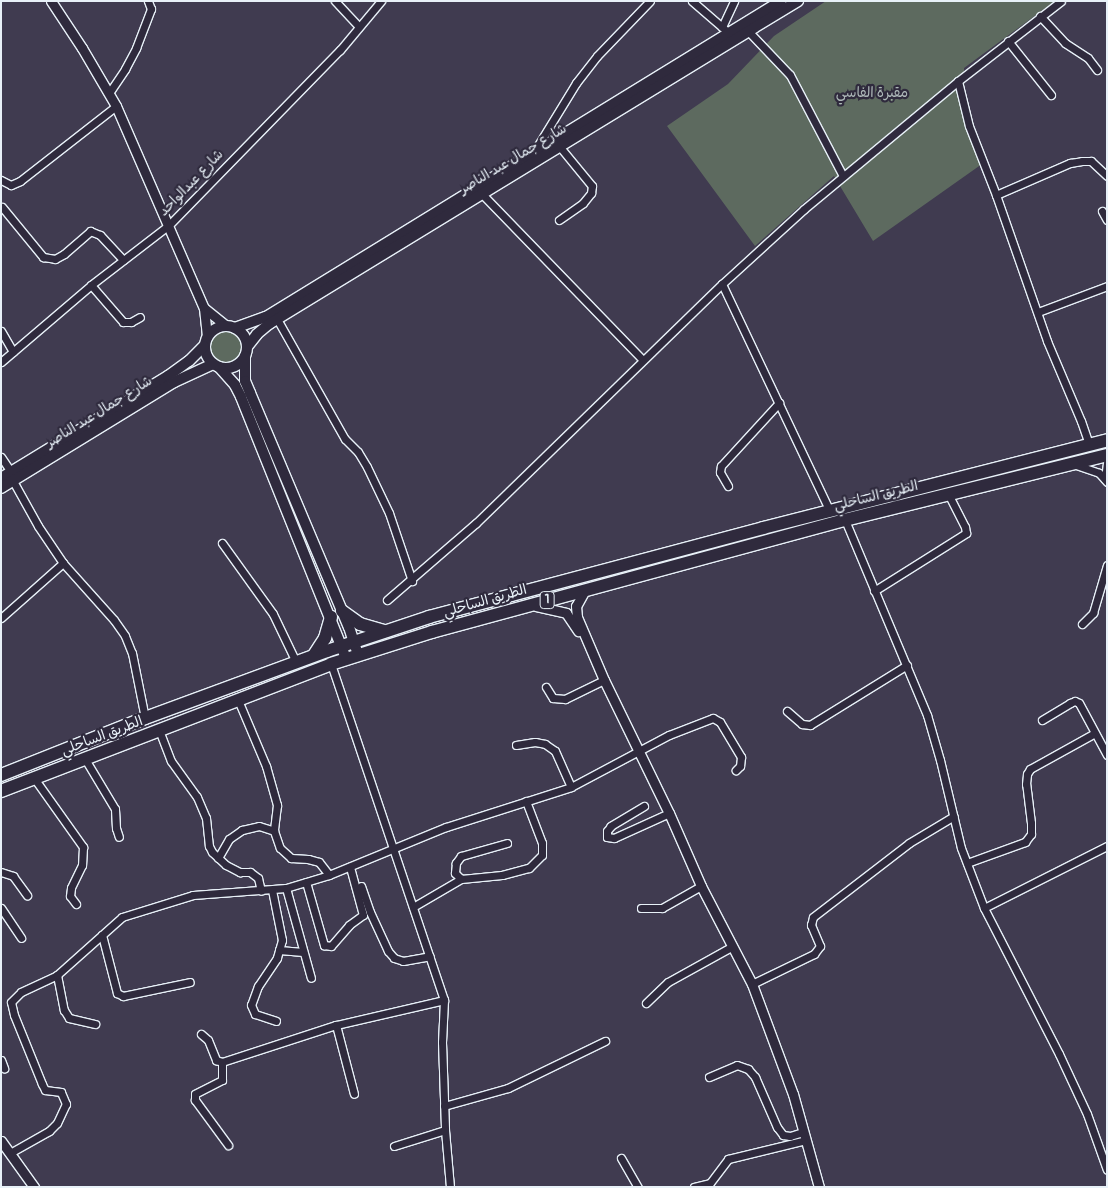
<!DOCTYPE html>
<html>
<head>
<meta charset="utf-8">
<style>
  body { margin:0 }
  #map { position:relative; width:1108px; height:1188px; overflow:hidden; background:#403b50; font-family:Pangolin,"Playpen Sans Arabic",sans-serif }
  div>[style] { position:absolute }
  [style*='--x'] { left:calc(var(--x)*1px); top:calc(var(--y)*1px); width:calc(var(--w)*1px); rotate:calc(var(--a)*1deg) }
  .green>* { inset:0; background:#5d6a5f }
  .round { border-radius:50% }
  .roads { filter:drop-shadow(1px 0 #e8f1f8) drop-shadow(-1px 0 #e8f1f8) drop-shadow(0 1px #e8f1f8) drop-shadow(0 -1px #e8f1f8) }
  .street>* { height:7px; margin:-3.5px; padding:0 3.5px; transform-origin:3.5px; border-radius:3.5px; background:#2f2a3d }
  .secondary>* { height:9px; margin:-4.5px; padding:0 4.5px; transform-origin:4.5px; border-radius:4.5px; background:#2f2a3d }
  .primary>* { height:10px; margin:-5px; padding:0 5px; transform-origin:5px; border-radius:5px; background:#2f2a3d }
  .primary>.ring { margin:-5px; padding:0; box-sizing:content-box; background:none; border:10px solid #2f2a3d; border-radius:50% }
  .highway>* { height:12px; margin:-6px; padding:0 6px; transform-origin:6px; border-radius:6px; background:#2f2a3d }
  span { translate:-50% -50%; white-space:nowrap; text-align:center; line-height:1.15; -webkit-text-stroke:4.5px #2f2a3d; paint-order:stroke }
  .shield-label span { padding:1px 4px; background:#2f2a3d; border:1px solid; border-radius:4px; -webkit-text-stroke-width:0 }
  .shield-label { font-size:12px; color:#e8f1f8; font-weight:700 }
  .park-label { font-size:14px; color:#b0bbbb }
  .street-label { font-size:14px; color:#e8f1f8 }
  .frame { position:absolute; inset:0; border:2px solid #e8f1f8; pointer-events:none }
</style>
</head>
<body>
<div id="map">
  <div class="green">
    <div style="clip-path:polygon(826px 1px,1055px 1px,964px 68px,965px 127px,982px 164px,873px 241px,834px 176px,755px 246px,667px 126px,728px 84px,774px 36px)"></div>
    <div class="round" style="left:208px;top:329px;width:36px;height:36px"></div>
  </div>
  <div class="roads">
    <div class="street">
      <div style="--x:335;--y:1;--w:35;--a:47"></div>
      <div style="--x:692;--y:1;--w:49;--a:40.9"></div>
      <div style="--x:1040;--y:16;--w:37;--a:47"></div>
      <div style="--x:1065;--y:43;--w:27;--a:33"></div>
      <div style="--x:1088;--y:58;--w:15;--a:53"></div>
      <div style="--x:722;--y:27;--w:29;--a:-65"></div>
      <div style="--x:749;--y:32;--w:59;--a:46.4"></div>
      <div style="--x:790;--y:75;--w:114;--a:62.3"></div>
      <div style="--x:1008;--y:41;--w:69;--a:51.5"></div>
      <div style="--x:958;--y:81;--w:46;--a:76.3"></div>
      <div style="--x:969;--y:126;--w:74;--a:68.6"></div>
      <div style="--x:996;--y:195;--w:155;--a:70.7"></div>
      <div style="--x:1047;--y:341;--w:87;--a:67"></div>
      <div style="--x:1081;--y:421;--w:24;--a:71"></div>
      <div style="--x:109;--y:93;--w:29;--a:-56"></div>
      <div style="--x:125;--y:69;--w:24;--a:-62"></div>
      <div style="--x:136;--y:48;--w:42;--a:-69"></div>
      <div style="--x:151;--y:9;--w:9;--a:-111"></div>
      <div style="--x:535;--y:150;--w:79;--a:-58.5"></div>
      <div style="--x:576;--y:83;--w:34;--a:-52"></div>
      <div style="--x:597;--y:56;--w:76;--a:-46.1"></div>
      <div style="--x:1;--y:180;--w:11;--a:27"></div>
      <div style="--x:11;--y:185;--w:10;--a:-24"></div>
      <div style="--x:20;--y:181;--w:122;--a:-38"></div>
      <div style="--x:482;--y:194;--w:231;--a:45.9"></div>
      <div style="--x:996;--y:195;--w:81;--a:-23.4"></div>
      <div style="--x:1070;--y:163;--w:12;--a:-9"></div>
      <div style="--x:1082;--y:161;--w:9;--a:0"></div>
      <div style="--x:1091;--y:161;--w:22;--a:43"></div>
      <div style="--x:2;--y:207;--w:65;--a:50.6"></div>
      <div style="--x:43;--y:257;--w:12;--a:9"></div>
      <div style="--x:55;--y:259;--w:10;--a:-29"></div>
      <div style="--x:64;--y:254;--w:35;--a:-41"></div>
      <div style="--x:90;--y:231;--w:11;--a:22"></div>
      <div style="--x:100;--y:235;--w:34;--a:47"></div>
      <div style="--x:1102;--y:211;--w:10;--a:61"></div>
      <div style="--x:559;--y:220;--w:29;--a:-35"></div>
      <div style="--x:583;--y:203;--w:13;--a:-51"></div>
      <div style="--x:591;--y:193;--w:7;--a:-82"></div>
      <div style="--x:592;--y:186;--w:50;--a:-129.4"></div>
      <div style="--x:722;--y:284;--w:251;--a:64.6"></div>
      <div style="--x:91;--y:285;--w:49;--a:49.1"></div>
      <div style="--x:123;--y:322;--w:8;--a:0"></div>
      <div style="--x:131;--y:322;--w:10;--a:-29"></div>
      <div style="--x:1038;--y:312;--w:74;--a:-20.6"></div>
      <div style="--x:277;--y:319;--w:138;--a:60.5"></div>
      <div style="--x:345;--y:439;--w:18;--a:45"></div>
      <div style="--x:358;--y:452;--w:17;--a:59"></div>
      <div style="--x:367;--y:467;--w:51;--a:64.4"></div>
      <div style="--x:389;--y:513;--w:72;--a:71.3"></div>
      <div style="--x:1;--y:331;--w:24;--a:60"></div>
      <div style="--x:1;--y:362;--w:118;--a:-40.5"></div>
      <div style="--x:91;--y:285;--w:98;--a:-37.6"></div>
      <div style="--x:169;--y:225;--w:245;--a:-45.7"></div>
      <div style="--x:340;--y:50;--w:64;--a:-50.1"></div>
      <div style="--x:1;--y:457;--w:18;--a:56"></div>
      <div style="--x:1076;--y:465;--w:24;--a:19"></div>
      <div style="--x:1099;--y:473;--w:12;--a:48"></div>
      <div style="--x:1105;--y:479;--w:17;--a:-83"></div>
      <div style="--x:13;--y:481;--w:51;--a:60.9"></div>
      <div style="--x:38;--y:526;--w:45;--a:56"></div>
      <div style="--x:728;--y:486;--w:16;--a:-120"></div>
      <div style="--x:720;--y:472;--w:6;--a:-81"></div>
      <div style="--x:721;--y:466;--w:86;--a:-47.4"></div>
      <div style="--x:845;--y:520;--w:212;--a:67.2"></div>
      <div style="--x:927;--y:715;--w:47;--a:73.9"></div>
      <div style="--x:940;--y:760;--w:90;--a:76.6"></div>
      <div style="--x:961;--y:848;--w:64;--a:69"></div>
      <div style="--x:984;--y:908;--w:164;--a:62.8"></div>
      <div style="--x:1059;--y:1054;--w:66;--a:65"></div>
      <div style="--x:1087;--y:1114;--w:59;--a:70.3"></div>
      <div style="--x:222;--y:543;--w:87;--a:54.3"></div>
      <div style="--x:273;--y:614;--w:53;--a:64.4"></div>
      <div style="--x:874;--y:591;--w:109;--a:-32.2"></div>
      <div style="--x:966;--y:533;--w:6;--a:-99"></div>
      <div style="--x:965;--y:527;--w:37;--a:-117"></div>
      <div style="--x:387;--y:600;--w:118;--a:-40.9"></div>
      <div style="--x:476;--y:523;--w:343;--a:-44.2"></div>
      <div style="--x:722;--y:284;--w:111;--a:-42.4"></div>
      <div style="--x:804;--y:209;--w:200;--a:-39.7"></div>
      <div style="--x:958;--y:81;--w:130;--a:-37.8"></div>
      <div style="--x:1;--y:618;--w:83;--a:-41.6"></div>
      <div style="--x:63;--y:563;--w:76;--a:48.2"></div>
      <div style="--x:114;--y:620;--w:19;--a:55"></div>
      <div style="--x:125;--y:636;--w:18;--a:68"></div>
      <div style="--x:132;--y:653;--w:66;--a:78.7"></div>
      <div style="--x:1082;--y:624;--w:16;--a:-45"></div>
      <div style="--x:1093;--y:613;--w:50;--a:-73.7"></div>
      <div style="--x:331;--y:664;--w:354;--a:71.4"></div>
      <div style="--x:444;--y:1000;--w:42;--a:92.7"></div>
      <div style="--x:442;--y:1042;--w:88;--a:88"></div>
      <div style="--x:445;--y:1130;--w:57;--a:85"></div>
      <div style="--x:546;--y:687;--w:13;--a:58"></div>
      <div style="--x:553;--y:698;--w:12;--a:5"></div>
      <div style="--x:565;--y:699;--w:43;--a:-26"></div>
      <div style="--x:238;--y:700;--w:72;--a:67"></div>
      <div style="--x:266;--y:766;--w:41;--a:74.2"></div>
      <div style="--x:277;--y:805;--w:26;--a:97"></div>
      <div style="--x:274;--y:831;--w:18;--a:71"></div>
      <div style="--x:280;--y:848;--w:15;--a:42"></div>
      <div style="--x:291;--y:858;--w:17;--a:3"></div>
      <div style="--x:308;--y:859;--w:11;--a:15"></div>
      <div style="--x:319;--y:862;--w:16;--a:52"></div>
      <div style="--x:787;--y:711;--w:20;--a:41"></div>
      <div style="--x:802;--y:724;--w:8;--a:7"></div>
      <div style="--x:810;--y:725;--w:114;--a:-31.7"></div>
      <div style="--x:1042;--y:720;--w:33;--a:-31"></div>
      <div style="--x:1070;--y:703;--w:5;--a:-22"></div>
      <div style="--x:1075;--y:701;--w:4;--a:27"></div>
      <div style="--x:1079;--y:703;--w:59;--a:61.7"></div>
      <div style="--x:159;--y:730;--w:33;--a:69"></div>
      <div style="--x:171;--y:761;--w:44;--a:54.2"></div>
      <div style="--x:197;--y:797;--w:23;--a:67"></div>
      <div style="--x:206;--y:818;--w:28;--a:84"></div>
      <div style="--x:209;--y:846;--w:7;--a:63"></div>
      <div style="--x:212;--y:852;--w:19;--a:43"></div>
      <div style="--x:226;--y:865;--w:16;--a:27"></div>
      <div style="--x:240;--y:872;--w:10;--a:0"></div>
      <div style="--x:250;--y:872;--w:10;--a:37"></div>
      <div style="--x:258;--y:878;--w:13;--a:77"></div>
      <div style="--x:516;--y:745;--w:19;--a:-9"></div>
      <div style="--x:535;--y:742;--w:10;--a:11"></div>
      <div style="--x:545;--y:744;--w:12;--a:35"></div>
      <div style="--x:555;--y:751;--w:39;--a:66"></div>
      <div style="--x:85;--y:759;--w:58;--a:59"></div>
      <div style="--x:115;--y:809;--w:19;--a:87"></div>
      <div style="--x:116;--y:828;--w:9;--a:72"></div>
      <div style="--x:34;--y:778;--w:85;--a:54.6"></div>
      <div style="--x:83;--y:847;--w:18;--a:93"></div>
      <div style="--x:82;--y:865;--w:25;--a:116"></div>
      <div style="--x:71;--y:888;--w:8;--a:97"></div>
      <div style="--x:70;--y:896;--w:10;--a:53"></div>
      <div style="--x:644;--y:806;--w:39;--a:149"></div>
      <div style="--x:611;--y:826;--w:6;--a:129"></div>
      <div style="--x:607;--y:831;--w:6;--a:90"></div>
      <div style="--x:607;--y:837;--w:7;--a:8"></div>
      <div style="--x:614;--y:838;--w:60;--a:-24.4"></div>
      <div style="--x:507;--y:843;--w:48;--a:164.2"></div>
      <div style="--x:461;--y:856;--w:9;--a:126"></div>
      <div style="--x:456;--y:863;--w:10;--a:96"></div>
      <div style="--x:455;--y:873;--w:8;--a:45"></div>
      <div style="--x:461;--y:879;--w:41;--a:-5.6"></div>
      <div style="--x:502;--y:875;--w:28;--a:-15"></div>
      <div style="--x:529;--y:868;--w:18;--a:-45"></div>
      <div style="--x:542;--y:855;--w:12;--a:-90"></div>
      <div style="--x:542;--y:843;--w:45;--a:-110.9"></div>
      <div style="--x:218;--y:858;--w:22;--a:-60"></div>
      <div style="--x:229;--y:839;--w:16;--a:-35"></div>
      <div style="--x:242;--y:830;--w:17;--a:-13"></div>
      <div style="--x:259;--y:826;--w:16;--a:18"></div>
      <div style="--x:967;--y:863;--w:62;--a:-19.9"></div>
      <div style="--x:1025;--y:842;--w:10;--a:-53"></div>
      <div style="--x:1031;--y:834;--w:11;--a:-90"></div>
      <div style="--x:1031;--y:823;--w:39;--a:-97"></div>
      <div style="--x:1026;--y:784;--w:10;--a:-84"></div>
      <div style="--x:1027;--y:774;--w:6;--a:-59"></div>
      <div style="--x:1030;--y:769;--w:74;--a:-29"></div>
      <div style="--x:1;--y:872;--w:13;--a:18"></div>
      <div style="--x:13;--y:876;--w:24;--a:54"></div>
      <div style="--x:306;--y:882;--w:66;--a:74.1"></div>
      <div style="--x:324;--y:945;--w:7;--a:8"></div>
      <div style="--x:331;--y:946;--w:28;--a:-49"></div>
      <div style="--x:349;--y:925;--w:17;--a:-36"></div>
      <div style="--x:363;--y:915;--w:50;--a:-105.2"></div>
      <div style="--x:361;--y:886;--w:28;--a:71"></div>
      <div style="--x:370;--y:912;--w:43;--a:65.2"></div>
      <div style="--x:388;--y:951;--w:9;--a:49"></div>
      <div style="--x:394;--y:958;--w:9;--a:18"></div>
      <div style="--x:403;--y:961;--w:27;--a:-10"></div>
      <div style="--x:286;--y:888;--w:93;--a:74.5"></div>
      <div style="--x:272;--y:890;--w:51;--a:78.7"></div>
      <div style="--x:282;--y:940;--w:19;--a:106"></div>
      <div style="--x:277;--y:958;--w:34;--a:124"></div>
      <div style="--x:258;--y:986;--w:20;--a:110"></div>
      <div style="--x:251;--y:1005;--w:10;--a:66"></div>
      <div style="--x:255;--y:1014;--w:22;--a:18"></div>
      <div style="--x:413;--y:907;--w:56;--a:-30.3"></div>
      <div style="--x:1;--y:908;--w:36;--a:56"></div>
      <div style="--x:641;--y:908;--w:21;--a:0"></div>
      <div style="--x:662;--y:908;--w:45;--a:-29.4"></div>
      <div style="--x:984;--y:908;--w:138;--a:-26.8"></div>
      <div style="--x:102;--y:935;--w:60;--a:75.5"></div>
      <div style="--x:117;--y:993;--w:7;--a:27"></div>
      <div style="--x:123;--y:996;--w:68;--a:-11.8"></div>
      <div style="--x:279;--y:950;--w:24;--a:5"></div>
      <div style="--x:57;--y:975;--w:36;--a:79"></div>
      <div style="--x:64;--y:1010;--w:9;--a:58"></div>
      <div style="--x:69;--y:1018;--w:27;--a:13"></div>
      <div style="--x:752;--y:984;--w:69;--a:-25.8"></div>
      <div style="--x:814;--y:954;--w:10;--a:-53"></div>
      <div style="--x:820;--y:946;--w:23;--a:-113"></div>
      <div style="--x:811;--y:925;--w:8;--a:-76"></div>
      <div style="--x:813;--y:917;--w:121;--a:-37.6"></div>
      <div style="--x:909;--y:843;--w:52;--a:-31"></div>
      <div style="--x:646;--y:1003;--w:30;--a:-44"></div>
      <div style="--x:668;--y:982;--w:74;--a:-29"></div>
      <div style="--x:336;--y:1025;--w:71;--a:75.4"></div>
      <div style="--x:201;--y:1034;--w:9;--a:41"></div>
      <div style="--x:208;--y:1040;--w:22;--a:68"></div>
      <div style="--x:216;--y:1060;--w:6;--a:18"></div>
      <div style="--x:222;--y:1062;--w:120;--a:-18"></div>
      <div style="--x:336;--y:1025;--w:111;--a:-13"></div>
      <div style="--x:1;--y:1060;--w:9;--a:69"></div>
      <div style="--x:222;--y:1062;--w:18;--a:90"></div>
      <div style="--x:222;--y:1080;--w:30;--a:153"></div>
      <div style="--x:195;--y:1094;--w:6;--a:90"></div>
      <div style="--x:195;--y:1100;--w:56;--a:53.7"></div>
      <div style="--x:709;--y:1077;--w:30;--a:-23"></div>
      <div style="--x:737;--y:1065;--w:12;--a:20"></div>
      <div style="--x:748;--y:1069;--w:11;--a:49"></div>
      <div style="--x:755;--y:1077;--w:55;--a:66.3"></div>
      <div style="--x:777;--y:1127;--w:10;--a:53"></div>
      <div style="--x:783;--y:1135;--w:7;--a:8"></div>
      <div style="--x:790;--y:1136;--w:14;--a:-17"></div>
      <div style="--x:444;--y:1106;--w:66;--a:-15.7"></div>
      <div style="--x:508;--y:1088;--w:108;--a:-25.9"></div>
      <div style="--x:394;--y:1146;--w:53;--a:-17.4"></div>
      <div style="--x:10;--y:1153;--w:45;--a:-29.4"></div>
      <div style="--x:49;--y:1131;--w:11;--a:-45"></div>
      <div style="--x:57;--y:1123;--w:21;--a:-65"></div>
      <div style="--x:66;--y:1104;--w:13;--a:-113"></div>
      <div style="--x:61;--y:1092;--w:16;--a:-173"></div>
      <div style="--x:45;--y:1090;--w:7;--a:-117"></div>
      <div style="--x:42;--y:1084;--w:74;--a:-112.1"></div>
      <div style="--x:14;--y:1015;--w:13;--a:-103"></div>
      <div style="--x:11;--y:1002;--w:14;--a:-45"></div>
      <div style="--x:21;--y:992;--w:40;--a:-25"></div>
      <div style="--x:57;--y:975;--w:87;--a:-41.7"></div>
      <div style="--x:122;--y:917;--w:74;--a:-17.2"></div>
      <div style="--x:193;--y:895;--w:93;--a:-4.3"></div>
      <div style="--x:286;--y:888;--w:45;--a:-16.8"></div>
      <div style="--x:329;--y:875;--w:126;--a:-22.3"></div>
      <div style="--x:446;--y:827;--w:131;--a:-17.7"></div>
      <div style="--x:571;--y:787;--w:111;--a:-28"></div>
      <div style="--x:669;--y:735;--w:47;--a:-21.1"></div>
      <div style="--x:713;--y:718;--w:8;--a:30"></div>
      <div style="--x:720;--y:722;--w:41;--a:59"></div>
      <div style="--x:741;--y:757;--w:9;--a:96"></div>
      <div style="--x:740;--y:766;--w:6;--a:135"></div>
      <div style="--x:621;--y:1158;--w:34;--a:60"></div>
      <div style="--x:694;--y:1187;--w:16;--a:-14"></div>
      <div style="--x:710;--y:1183;--w:30;--a:-53"></div>
      <div style="--x:728;--y:1159;--w:80;--a:-13.7"></div>
    </div>
    <div class="secondary">
      <div style="--x:51;--y:1;--w:56;--a:56.6"></div>
      <div style="--x:82;--y:48;--w:67;--a:59.6"></div>
      <div style="--x:116;--y:106;--w:220;--a:66.5"></div>
      <div style="--x:204;--y:308;--w:29;--a:84"></div>
      <div style="--x:204;--y:308;--w:28;--a:39"></div>
      <div style="--x:585;--y:590;--w:18;--a:119"></div>
      <div style="--x:576;--y:606;--w:11;--a:85"></div>
      <div style="--x:577;--y:617;--w:69;--a:66.8"></div>
      <div style="--x:604;--y:680;--w:148;--a:64"></div>
      <div style="--x:669;--y:813;--w:80;--a:66.3"></div>
      <div style="--x:701;--y:886;--w:110;--a:62.5"></div>
      <div style="--x:752;--y:984;--w:117;--a:69.6"></div>
      <div style="--x:793;--y:1094;--w:97;--a:74.4"></div>
      <div style="--x:536;--y:606;--w:31;--a:13"></div>
      <div style="--x:566;--y:613;--w:22;--a:56"></div>
      <div style="--x:1;--y:1141;--w:57;--a:54.3"></div>
    </div>
    <div class="primary">
      <div class="ring" style="left:205px;top:326px;width:32px;height:32px"></div>
      <div style="--x:235;--y:328;--w:33;--a:-20"></div>
      <div style="--x:266;--y:317;--w:604;--a:-31.53"></div>
      <div style="--x:247;--y:347;--w:16;--a:-52"></div>
      <div style="--x:257;--y:334;--w:16;--a:-40"></div>
      <div style="--x:269;--y:324;--w:620;--a:-31.41"></div>
      <div style="--x:245;--y:356;--w:25;--a:90"></div>
      <div style="--x:245;--y:381;--w:13;--a:67"></div>
      <div style="--x:250;--y:393;--w:254;--a:67.1"></div>
      <div style="--x:349;--y:627;--w:29;--a:72"></div>
      <div style="--x:219;--y:367;--w:24;--a:48"></div>
      <div style="--x:235;--y:385;--w:13;--a:63"></div>
      <div style="--x:241;--y:397;--w:276;--a:68.1"></div>
      <div style="--x:1;--y:478;--w:196;--a:-31.4"></div>
      <div style="--x:168;--y:376;--w:26;--a:-36"></div>
      <div style="--x:189;--y:361;--w:21;--a:-45"></div>
      <div style="--x:1;--y:488;--w:203;--a:-31.5"></div>
      <div style="--x:174;--y:382;--w:43;--a:-24.8"></div>
    </div>
    <div class="highway">
      <div style="--x:342;--y:611;--w:22;--a:36"></div>
      <div style="--x:360;--y:624;--w:26;--a:16"></div>
      <div style="--x:314;--y:655;--w:20;--a:-57"></div>
      <div style="--x:325;--y:638;--w:22;--a:-74"></div>
      <div style="--x:1;--y:775;--w:155;--a:-21.6"></div>
      <div style="--x:145;--y:718;--w:194;--a:-20.2"></div>
      <div style="--x:327;--y:651;--w:108;--a:-18.4"></div>
      <div style="--x:429;--y:617;--w:346;--a:-14.9"></div>
      <div style="--x:763;--y:528;--w:355;--a:-14.3"></div>
      <div style="--x:1;--y:791;--w:354;--a:-21"></div>
      <div style="--x:331;--y:664;--w:106;--a:-17.6"></div>
      <div style="--x:432;--y:632;--w:428;--a:-15.2"></div>
      <div style="--x:845;--y:520;--w:270;--a:-13.9"></div>
    </div>
  </div>
  <div class="shield-label">
    <span style="left:547px;top:600px">1</span>
  </div>
  <div class="park-label">
    <span style="left:872px;top:93px">مقبرة الفاسي</span>
  </div>
  <div class="street-label">
    <span style="left:513px;top:159px;rotate:-31deg">شارع جمال عبد الناصر</span>
    <span style="left:191px;top:183px;rotate:-46deg">شارع عبدالواحد</span>
    <span style="left:99px;top:412px;rotate:-32deg">شارع جمال عبد الناصر</span>
    <span style="left:876px;top:496px;rotate:-14deg">الطريق الساحلي</span>
    <span style="left:485px;top:601px;rotate:-16deg">الطريق الساحلي</span>
    <span style="left:102px;top:736px;rotate:-21deg">الطريق الساحلي</span>
  </div>
  <div class="frame"></div>
</div>
</body>
</html>
